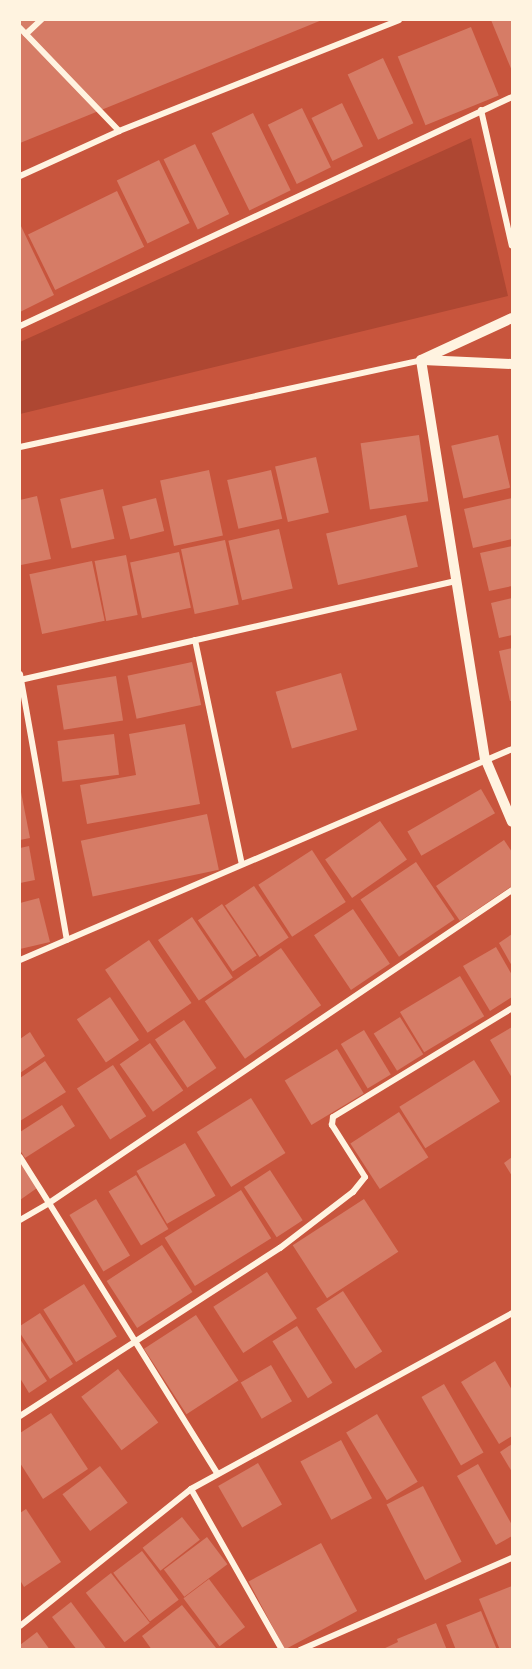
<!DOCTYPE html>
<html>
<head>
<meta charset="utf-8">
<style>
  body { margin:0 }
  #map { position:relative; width:532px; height:1669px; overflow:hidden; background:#c8553d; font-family:"PT Sans Narrow",sans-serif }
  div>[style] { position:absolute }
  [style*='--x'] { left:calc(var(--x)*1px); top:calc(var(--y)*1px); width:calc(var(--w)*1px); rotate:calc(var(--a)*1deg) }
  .green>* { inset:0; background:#ae4732 }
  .building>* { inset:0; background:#d67c66; transform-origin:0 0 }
  .minor>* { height:6px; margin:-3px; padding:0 3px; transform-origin:3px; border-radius:3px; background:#fff3e0 }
  .tertiary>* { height:10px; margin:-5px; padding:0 5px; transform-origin:5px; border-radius:5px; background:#fff3e0 }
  span { translate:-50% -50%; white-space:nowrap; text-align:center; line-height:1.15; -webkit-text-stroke:6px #fff3e0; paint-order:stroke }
  .frame { position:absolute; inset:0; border:21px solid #fff3e0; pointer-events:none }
</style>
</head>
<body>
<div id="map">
  <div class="green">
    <div style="clip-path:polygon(471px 138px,508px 296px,20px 414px,20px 342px)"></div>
  </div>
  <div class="building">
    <div style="clip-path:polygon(20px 20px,322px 20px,20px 143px)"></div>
    <div style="clip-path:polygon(491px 20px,512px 20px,512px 71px)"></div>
    <div style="left:471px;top:27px;width:74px;height:79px;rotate:68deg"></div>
    <div style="left:383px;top:58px;width:72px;height:39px;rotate:65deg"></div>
    <div style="left:342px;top:103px;width:48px;height:34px;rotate:64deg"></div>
    <div style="left:302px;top:108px;width:66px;height:38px;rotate:64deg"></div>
    <div style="left:253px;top:113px;width:86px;height:46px;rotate:64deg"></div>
    <div style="left:195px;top:144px;width:78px;height:35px;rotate:64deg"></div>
    <div style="left:159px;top:160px;width:70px;height:47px;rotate:64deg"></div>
    <div style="left:117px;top:191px;width:62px;height:99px;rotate:64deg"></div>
    <div style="clip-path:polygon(20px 224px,54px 295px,20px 312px)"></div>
    <div style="left:419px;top:435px;width:67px;height:59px;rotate:82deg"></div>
    <div style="left:498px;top:435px;width:54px;height:48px;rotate:77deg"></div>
    <div style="left:316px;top:457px;width:57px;height:42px;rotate:77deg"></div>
    <div style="left:209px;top:470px;width:67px;height:50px;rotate:78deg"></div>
    <div style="left:271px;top:470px;width:50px;height:45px;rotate:77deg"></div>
    <div style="left:103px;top:489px;width:51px;height:44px;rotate:77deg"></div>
    <div style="clip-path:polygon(37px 496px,51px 559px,21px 565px,20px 500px)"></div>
    <div style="left:156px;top:498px;width:34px;height:35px;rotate:76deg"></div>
    <div style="clip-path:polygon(512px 498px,512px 539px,473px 548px,464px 509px)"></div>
    <div style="left:406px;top:515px;width:53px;height:82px;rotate:77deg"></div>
    <div style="left:279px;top:529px;width:61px;height:52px;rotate:77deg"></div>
    <div style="left:225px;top:540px;width:66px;height:45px;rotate:78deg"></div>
    <div style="clip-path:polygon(512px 546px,512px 586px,489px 591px,480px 553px)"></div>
    <div style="left:179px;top:552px;width:57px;height:50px;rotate:78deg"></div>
    <div style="left:126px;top:555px;width:61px;height:32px;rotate:79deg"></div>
    <div style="left:92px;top:561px;width:61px;height:64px;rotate:78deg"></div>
    <div style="clip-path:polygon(512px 598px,512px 635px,499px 638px,491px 603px)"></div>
    <div style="clip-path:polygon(512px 648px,512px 701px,510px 701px,499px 651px)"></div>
    <div style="left:192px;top:662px;width:44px;height:66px;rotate:78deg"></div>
    <div style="left:341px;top:673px;width:59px;height:68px;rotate:74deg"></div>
    <div style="left:116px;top:676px;width:45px;height:60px;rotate:81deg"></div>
    <div style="clip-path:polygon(185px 724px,200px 804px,87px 824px,80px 785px,136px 775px,129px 734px)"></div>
    <div style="left:114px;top:734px;width:41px;height:57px;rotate:83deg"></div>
    <div style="clip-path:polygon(20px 787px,30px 838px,20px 840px)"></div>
    <div style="left:481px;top:789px;width:28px;height:85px;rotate:60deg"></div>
    <div style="left:207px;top:814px;width:57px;height:129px;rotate:78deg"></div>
    <div style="left:380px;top:821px;width:47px;height:67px;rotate:55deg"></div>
    <div style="clip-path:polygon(504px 840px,512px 852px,512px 886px,460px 921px,436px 886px)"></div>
    <div style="clip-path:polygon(29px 846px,35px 880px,20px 883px,20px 848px)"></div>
    <div style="left:312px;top:850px;width:62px;height:64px;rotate:57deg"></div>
    <div style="left:416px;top:862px;width:69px;height:67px;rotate:56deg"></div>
    <div style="left:254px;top:886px;width:62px;height:35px;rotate:56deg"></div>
    <div style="clip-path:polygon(39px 898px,50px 942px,20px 949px,20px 903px)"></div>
    <div style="left:222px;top:904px;width:62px;height:29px;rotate:56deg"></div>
    <div style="left:353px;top:909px;width:66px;height:47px;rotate:56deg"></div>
    <div style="left:192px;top:917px;width:73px;height:41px;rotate:56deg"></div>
    <div style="clip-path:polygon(512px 934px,512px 966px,499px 943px)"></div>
    <div style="left:149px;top:940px;width:76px;height:53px;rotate:56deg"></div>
    <div style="clip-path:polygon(496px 947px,512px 975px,512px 997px,490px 1011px,463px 966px)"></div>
    <div style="left:281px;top:948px;width:70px;height:93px;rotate:55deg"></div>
    <div style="left:460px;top:976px;width:47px;height:70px;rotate:59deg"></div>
    <div style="left:110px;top:997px;width:52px;height:40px;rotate:56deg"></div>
    <div style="left:400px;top:1017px;width:44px;height:31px;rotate:58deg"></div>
    <div style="left:184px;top:1020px;width:58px;height:35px;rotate:56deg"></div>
    <div style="clip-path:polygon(512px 1027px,512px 1078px,490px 1040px)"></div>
    <div style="left:364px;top:1030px;width:52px;height:27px;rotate:59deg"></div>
    <div style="clip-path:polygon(30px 1032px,45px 1056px,20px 1073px,20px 1039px)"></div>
    <div style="left:150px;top:1043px;width:58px;height:37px;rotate:55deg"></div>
    <div style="left:337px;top:1049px;width:52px;height:61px;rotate:59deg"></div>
    <div style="left:474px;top:1060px;width:49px;height:88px;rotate:58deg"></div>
    <div style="clip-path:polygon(45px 1061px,66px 1092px,20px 1121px,20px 1078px)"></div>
    <div style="left:113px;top:1065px;width:61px;height:43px;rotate:57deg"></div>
    <div style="left:251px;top:1098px;width:65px;height:64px;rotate:58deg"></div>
    <div style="clip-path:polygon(62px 1105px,75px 1126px,25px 1158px,20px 1150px,20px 1132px)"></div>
    <div style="left:399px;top:1112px;width:54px;height:58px;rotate:57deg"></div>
    <div style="left:185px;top:1143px;width:61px;height:56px;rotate:60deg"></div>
    <div style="clip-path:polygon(512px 1157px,512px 1176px,504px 1163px)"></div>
    <div style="clip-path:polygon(20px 1161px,37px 1188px,20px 1200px)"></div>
    <div style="left:270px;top:1170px;width:60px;height:31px;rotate:57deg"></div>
    <div style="left:136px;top:1175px;width:63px;height:32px;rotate:59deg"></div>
    <div style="left:241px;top:1190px;width:57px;height:90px;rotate:58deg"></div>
    <div style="left:96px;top:1199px;width:66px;height:31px;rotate:59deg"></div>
    <div style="left:364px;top:1199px;width:63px;height:85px;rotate:57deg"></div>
    <div style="left:162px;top:1245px;width:56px;height:66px;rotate:57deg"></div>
    <div style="left:267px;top:1272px;width:55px;height:64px;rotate:57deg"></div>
    <div style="left:84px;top:1284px;width:62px;height:48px;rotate:58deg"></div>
    <div style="left:343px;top:1291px;width:72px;height:32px;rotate:57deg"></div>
    <div style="clip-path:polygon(40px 1313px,73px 1364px,50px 1379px,20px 1333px,20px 1326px)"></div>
    <div style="left:196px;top:1315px;width:78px;height:62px;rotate:57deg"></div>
    <div style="left:297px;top:1326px;width:67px;height:29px;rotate:58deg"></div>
    <div style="clip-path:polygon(20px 1339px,47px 1381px,29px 1393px,20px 1378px)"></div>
    <div style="clip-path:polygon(495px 1361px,512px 1390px,512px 1436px,499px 1444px,461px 1382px)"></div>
    <div style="left:271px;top:1365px;width:42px;height:35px;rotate:60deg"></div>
    <div style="left:118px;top:1369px;width:67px;height:46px;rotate:53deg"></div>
    <div style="left:444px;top:1384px;width:79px;height:26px;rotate:60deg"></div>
    <div style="clip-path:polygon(51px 1413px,88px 1469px,43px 1499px,20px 1463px,20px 1433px)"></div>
    <div style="left:377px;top:1414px;width:79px;height:36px;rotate:59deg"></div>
    <div style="left:341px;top:1440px;width:66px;height:46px;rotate:62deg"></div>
    <div style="clip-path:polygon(512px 1444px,512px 1472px,500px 1452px)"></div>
    <div style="left:258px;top:1463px;width:48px;height:46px;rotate:60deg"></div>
    <div style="clip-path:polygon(478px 1464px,512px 1525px,512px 1536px,496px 1545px,457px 1476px)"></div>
    <div style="left:100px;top:1466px;width:46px;height:47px;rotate:53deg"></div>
    <div style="left:423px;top:1486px;width:85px;height:41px;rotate:63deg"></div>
    <div style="clip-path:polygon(26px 1509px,61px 1562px,24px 1587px,20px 1580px,20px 1513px)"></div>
    <div style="left:182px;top:1517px;width:29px;height:50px;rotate:52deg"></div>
    <div style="left:207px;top:1537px;width:34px;height:54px;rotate:53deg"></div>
    <div style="left:321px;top:1543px;width:77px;height:82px;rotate:62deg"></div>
    <div style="left:142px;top:1551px;width:61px;height:36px;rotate:53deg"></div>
    <div style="left:111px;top:1573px;width:63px;height:32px;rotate:52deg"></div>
    <div style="left:209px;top:1579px;width:60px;height:32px;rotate:53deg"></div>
    <div style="clip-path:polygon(512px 1586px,512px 1650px,500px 1650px,479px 1599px)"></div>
    <div style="clip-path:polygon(71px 1602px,107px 1650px,77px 1650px,52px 1617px)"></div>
    <div style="clip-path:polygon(182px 1605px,216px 1648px,214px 1650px,152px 1650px,142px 1636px)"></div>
    <div style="clip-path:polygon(481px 1611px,497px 1650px,456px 1650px,446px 1625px)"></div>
    <div style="clip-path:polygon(436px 1623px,447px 1650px,381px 1650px,398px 1642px,397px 1639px)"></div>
    <div style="clip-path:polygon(37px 1632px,50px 1650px,20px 1650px,20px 1645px)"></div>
  </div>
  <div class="minor">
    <div style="--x:20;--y:28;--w:143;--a:46.1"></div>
    <div style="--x:26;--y:34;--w:21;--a:-43"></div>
    <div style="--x:481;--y:110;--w:139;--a:77.2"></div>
    <div style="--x:20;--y:176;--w:109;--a:-24.4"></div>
    <div style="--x:119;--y:131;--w:301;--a:-21.6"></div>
    <div style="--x:20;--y:326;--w:543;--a:-24.96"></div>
    <div style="--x:20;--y:447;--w:410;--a:-12.2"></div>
    <div style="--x:195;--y:640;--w:229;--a:78.2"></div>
    <div style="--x:20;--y:674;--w:270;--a:80"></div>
    <div style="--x:20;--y:680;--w:448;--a:-12.8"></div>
    <div style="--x:20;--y:960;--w:535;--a:-23.21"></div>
    <div style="--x:20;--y:1157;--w:54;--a:57.8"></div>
    <div style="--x:49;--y:1203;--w:559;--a:-34.06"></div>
    <div style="--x:20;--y:1220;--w:34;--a:-30"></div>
    <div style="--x:49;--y:1203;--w:319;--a:58.1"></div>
    <div style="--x:20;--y:1416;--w:310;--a:-32.9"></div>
    <div style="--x:280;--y:1248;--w:92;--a:-37.5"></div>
    <div style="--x:353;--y:1192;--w:19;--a:-51"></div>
    <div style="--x:365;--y:1177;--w:62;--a:-122.4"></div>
    <div style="--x:332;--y:1125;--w:8;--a:-83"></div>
    <div style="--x:333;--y:1117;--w:210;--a:-31.3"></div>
    <div style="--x:191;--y:1489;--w:185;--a:60.5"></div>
    <div style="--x:20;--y:1626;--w:219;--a:-38.7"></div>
    <div style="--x:191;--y:1489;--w:366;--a:-28.7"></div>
    <div style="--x:300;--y:1650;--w:231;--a:-23.5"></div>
  </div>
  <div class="tertiary">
    <div style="--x:421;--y:360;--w:403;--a:80.9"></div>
    <div style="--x:485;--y:758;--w:69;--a:67.1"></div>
    <div style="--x:421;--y:360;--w:100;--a:-24.8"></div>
    <div style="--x:423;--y:360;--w:89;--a:2.6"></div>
  </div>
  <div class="frame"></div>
</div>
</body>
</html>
